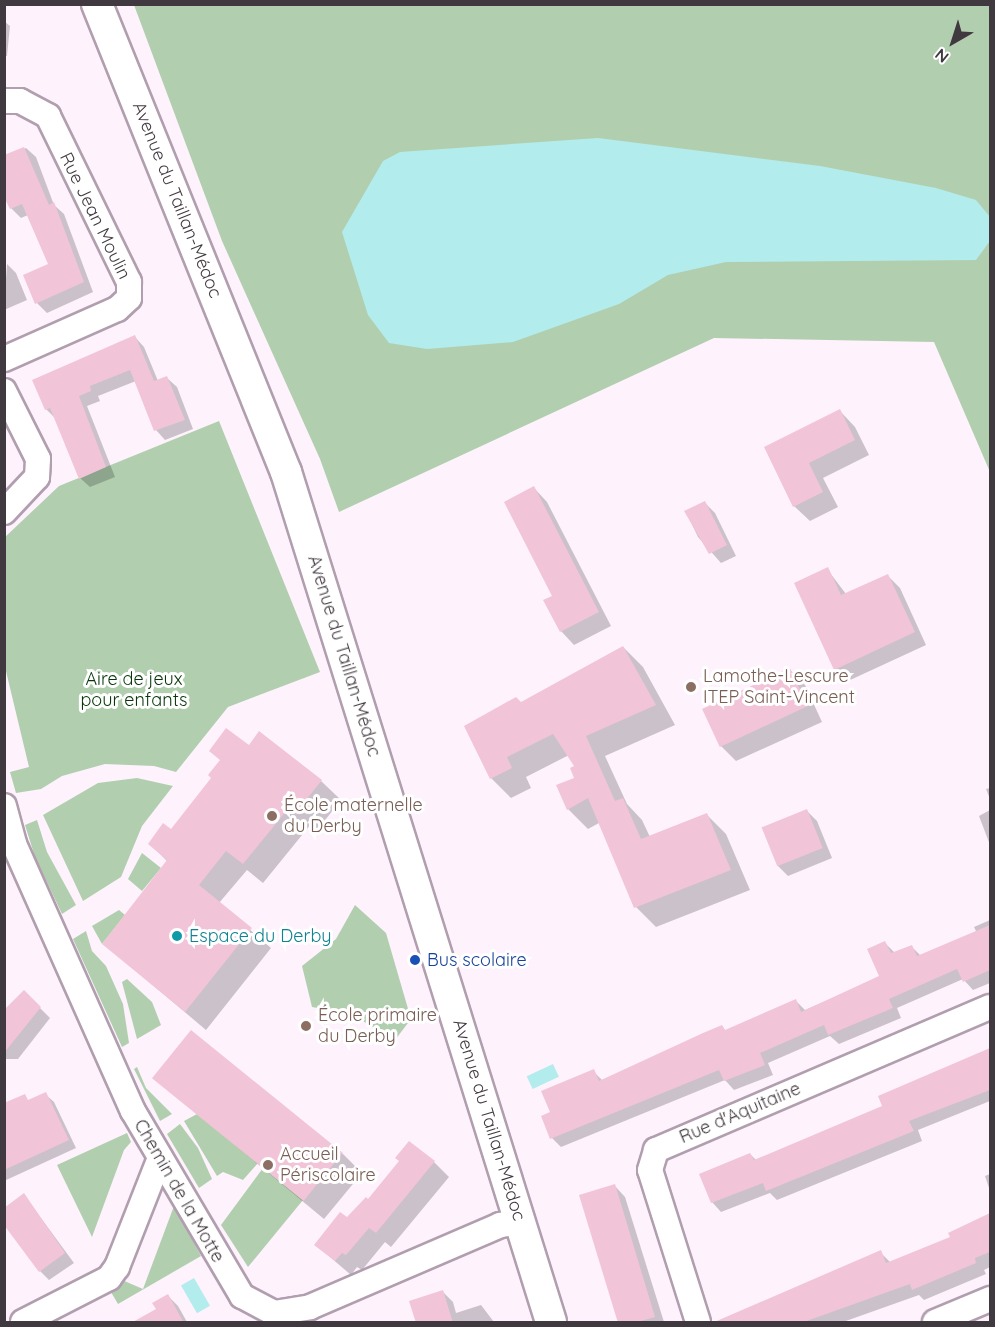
<!DOCTYPE html>
<html>
<head>
<meta charset="utf-8">
<style>
  body { margin:0 }
  #map { position:relative; width:995px; height:1327px; overflow:hidden; background:#fef2fd; font-family:Quicksand,sans-serif }
  div>[style] { position:absolute }
  [style*='--x'] { left:calc(var(--x)*1px); top:calc(var(--y)*1px); width:calc(var(--w)*1px); rotate:calc(var(--a)*1deg) }
  .green>* { inset:0; background:#b1cfaf }
  .water>* { inset:0; background:#b3ecec; transform-origin:0 0 }
  .shadow>* { inset:0; background:#0003 }
  .building>* { inset:0; background:#f2c4d8; transform-origin:0 0 }
  .roads { filter:drop-shadow(2px 0 #b19eaf) drop-shadow(-2px 0 #b19eaf) drop-shadow(0 2px #b19eaf) drop-shadow(0 -2px #b19eaf) }
  .minor>* { height:24px; margin:-12px; padding:0 12px; transform-origin:12px; border-radius:12px; background:#fff }
  .tertiary>* { height:30px; margin:-15px; padding:0 15px; transform-origin:15px; border-radius:15px; background:#fff }
  .dots>* { width:16px; height:16px; translate:-50% -50%; box-sizing:border-box; border:3px solid #fff; border-radius:50% }
  span { translate:-50% -50%; white-space:nowrap; text-align:center; line-height:1.15; -webkit-text-stroke:6px #fff; paint-order:stroke }
  .street-label { font-size:18px; color:#413940 }
  .education-label { font-size:18px; color:#785e54 }
  .left { translate:0 -50%; text-align:left }
  .park-label { font-size:18px; color:#073709 }
  .culture-label { font-size:18px; color:#0d838f }
  .transit-label { font-size:18px; color:#164399 }
  .frame { position:absolute; inset:0; border:6px solid #413940; pointer-events:none }
  .north { position:absolute; left:923px; top:12px; width:60px; height:60px; -webkit-text-stroke:4px #fff; paint-order:stroke; rotate:219deg; font-size:16px; font-weight:700; line-height:24px; text-align:center; color:#413940 }
  .north::after { content:''; display:block; margin:auto; width:21px; height:27px; background:#413940; clip-path:polygon(50% 0,100% 100%,50% 72%,0 100%) }
</style>
</head>
<body>
<div id="map">
  <div class="green">
    <div style="clip-path:polygon(134px 5px,990px 5px,990px 472px,934px 342px,714px 338px,339px 512px,320px 459px,222px 241px)"></div>
    <div style="clip-path:polygon(219px 421px,320px 672px,228px 707px,176px 772px,154px 766px,105px 764px,62px 776px,41px 789px,16px 793px,10px 772px,29px 767px,5px 667px,4px 538px,59px 486px)"></div>
    <div style="clip-path:polygon(137px 778px,173px 786px,142px 826px,121px 877px,83px 901px,43px 815px,98px 783px)"></div>
    <div style="clip-path:polygon(37px 820px,47px 852px,76px 905px,62px 914px,35px 857px,25px 825px)"></div>
    <div style="clip-path:polygon(142px 853px,161px 868px,142px 891px,128px 879px)"></div>
    <div style="clip-path:polygon(355px 905px,386px 933px,411px 1019px,395px 1040px,351px 1014px,312px 1007px,302px 966px,336px 939px)"></div>
    <div style="clip-path:polygon(119px 910px,125px 915px,102px 944px,92px 926px)"></div>
    <div style="clip-path:polygon(86px 931px,92px 951px,106px 966px,123px 1004px,129px 1043px,122px 1047px,73px 939px)"></div>
    <div style="clip-path:polygon(127px 979px,152px 1002px,161px 1025px,137px 1039px,122px 982px)"></div>
    <div style="clip-path:polygon(137px 1067px,146px 1088px,172px 1114px,160px 1121px,134px 1069px)"></div>
    <div style="clip-path:polygon(197px 1114px,258px 1163px,243px 1180px,223px 1172px,217px 1176px,184px 1121px)"></div>
    <div style="clip-path:polygon(180px 1124px,198px 1148px,212px 1179px,199px 1188px,167px 1134px)"></div>
    <div style="clip-path:polygon(127px 1133px,131px 1142px,124px 1150px,92px 1237px,57px 1165px)"></div>
    <div style="clip-path:polygon(263px 1168px,303px 1200px,248px 1267px,221px 1225px)"></div>
    <div style="clip-path:polygon(174px 1206px,201px 1256px,118px 1304px,108px 1287px,122px 1280px,143px 1289px)"></div>
  </div>
  <div class="water">
    <div style="clip-path:polygon(598px 138px,820px 166px,936px 188px,976px 200px,990px 217px,990px 241px,976px 260px,726px 262px,668px 275px,619px 304px,513px 342px,427px 349px,389px 343px,368px 315px,342px 232px,383px 161px,400px 152px)"></div>
    <div style="left:553px;top:1064px;width:14px;height:29px;rotate:65deg"></div>
    <div style="left:194px;top:1278px;width:32px;height:15px;rotate:60deg"></div>
  </div>
  <div class="shadow">
    <div style="clip-path:polygon(4px 21px,10px 26px,7px 56px,4px 56px)"></div>
    <div style="clip-path:polygon(26px 148px,36px 157px,54px 205px,64px 214px,93px 292px,47px 313px,37px 303px,50px 265px,28px 215px,21px 218px,11px 208px,4px 156px)"></div>
    <div style="clip-path:polygon(7px 264px,16px 273px,27px 300px,4px 310px)"></div>
    <div style="clip-path:polygon(135px 337px,144px 347px,158px 381px,167px 378px,177px 387px,193px 429px,165px 440px,156px 430px,136px 381px,98px 396px,100px 401px,87px 406px,115px 477px,90px 487px,80px 478px,55px 418px,46px 409px)"></div>
    <div style="clip-path:polygon(840px 411px,855px 427px,869px 455px,823px 478px,838px 507px,810px 521px,794px 506px,766px 448px)"></div>
    <div style="clip-path:polygon(534px 488px,547px 502px,611px 626px,574px 645px,561px 631px)"></div>
    <div style="clip-path:polygon(705px 503px,715px 513px,736px 556px,721px 563px,698px 537px,686px 512px)"></div>
    <div style="clip-path:polygon(827px 569px,846px 594px,888px 576px,900px 588px,926px 645px,848px 681px,836px 669px)"></div>
    <div style="clip-path:polygon(623px 647px,643px 667px,675px 725px,605px 756px,627px 804px,642px 820px,650px 837px,706px 814px,726px 834px,750px 890px,656px 927px,636px 907px,599px 823px,588px 829px,568px 809px,558px 786px,576px 779px,576px 767px,569px 755px,526px 777px,531px 788px,511px 798px,491px 778px,521px 704px)"></div>
    <div style="clip-path:polygon(790px 670px,805px 685px,822px 722px,736px 761px,721px 746px)"></div>
    <div style="clip-path:polygon(321px 781px,341px 800px,318px 829px,311px 824px,263px 883px,247px 870px,219px 903px,271px 948px,206px 1030px,104px 944px,168px 862px,150px 844px,171px 831px)"></div>
    <div style="clip-path:polygon(990px 788px,990px 799px,986px 789px)"></div>
    <div style="clip-path:polygon(990px 810px,990px 845px,979px 816px)"></div>
    <div style="clip-path:polygon(807px 811px,817px 821px,832px 858px,788px 876px,778px 866px,764px 830px)"></div>
    <div style="clip-path:polygon(990px 920px,990px 983px,973px 990px,963px 979px,897px 1008px,901px 1018px,839px 1044px,830px 1036px,768px 1063px,773px 1075px,734px 1090px,725px 1080px,561px 1147px,552px 1138px,552px 1113px,593px 1071px,603px 1081px,722px 1027px,726px 1031px,796px 1001px,805px 1010px,881px 977px,885px 943px,895px 953px,911px 946px,921px 956px,977px 933px,974px 927px)"></div>
    <div style="clip-path:polygon(24px 992px,50px 1018px,18px 1059px,4px 1059px,4px 1012px)"></div>
    <div style="clip-path:polygon(990px 1050px,990px 1101px,918px 1130px,922px 1141px,777px 1200px,770px 1193px,721px 1212px,712px 1202px,750px 1154px,756px 1160px,884px 1106px,880px 1097px)"></div>
    <div style="clip-path:polygon(154px 1078px,342px 1153px,362px 1173px,324px 1219px)"></div>
    <div style="clip-path:polygon(45px 1094px,54px 1102px,76px 1148px,4px 1181px,4px 1148px)"></div>
    <div style="clip-path:polygon(434px 1162px,449px 1177px,391px 1247px,385px 1242px,362px 1270px,357px 1267px,351px 1275px,316px 1245px,369px 1201px)"></div>
    <div style="clip-path:polygon(990px 1174px,990px 1191px,985px 1176px)"></div>
    <div style="clip-path:polygon(614px 1185px,625px 1197px,664px 1322px,620px 1322px)"></div>
    <div style="clip-path:polygon(24px 1195px,74px 1263px,49px 1280px,40px 1271px)"></div>
    <div style="clip-path:polygon(990px 1215px,990px 1267px,984px 1270px,986px 1274px,924px 1300px,919px 1295px,843px 1322px,744px 1322px,880px 1252px,891px 1263px,952px 1238px,950px 1234px)"></div>
    <div style="clip-path:polygon(443px 1292px,453px 1302px,456px 1313px,481px 1305px,494px 1322px,418px 1322px)"></div>
    <div style="clip-path:polygon(168px 1296px,178px 1306px,187px 1322px,150px 1322px)"></div>
  </div>
  <div class="building">
    <div style="clip-path:polygon(24px 147px,49px 205px,54px 202px,84px 282px,35px 304px,23px 275px,48px 264px,22px 204px,10px 209px,4px 197px,4px 155px)"></div>
    <div style="clip-path:polygon(135px 335px,154px 381px,167px 376px,185px 420px,154px 431px,130px 370px,90px 386px,91px 391px,79px 396px,106px 467px,79px 479px,50px 408px,45px 410px,32px 380px)"></div>
    <div style="clip-path:polygon(840px 409px,855px 440px,809px 463px,823px 492px,793px 507px,764px 447px)"></div>
    <div style="clip-path:polygon(534px 486px,599px 612px,560px 632px,543px 600px,552px 596px,504px 502px)"></div>
    <div style="clip-path:polygon(705px 501px,727px 545px,709px 554px,684px 511px)"></div>
    <div style="clip-path:polygon(828px 567px,841px 595px,888px 574px,915px 632px,834px 670px,794px 583px)"></div>
    <div style="clip-path:polygon(623px 646px,656px 705px,586px 736px,615px 801px,623px 798px,641px 839px,707px 813px,731px 870px,634px 908px,588px 798px,567px 810px,556px 785px,574px 778px,570px 768px,574px 766px,553px 734px,507px 757px,512px 768px,490px 779px,464px 726px,516px 697px,521px 702px)"></div>
    <div style="left:790px;top:668px;width:42px;height:97px;rotate:65deg"></div>
    <div style="clip-path:polygon(226px 728px,249px 745px,259px 731px,322px 780px,298px 810px,291px 805px,243px 864px,226px 851px,199px 885px,252px 928px,185px 1012px,102px 944px,167px 860px,148px 844px,163px 823px,171px 829px,211px 778px,208px 775px,220px 760px,209px 751px)"></div>
    <div style="left:807px;top:809px;width:42px;height:49px;rotate:68deg"></div>
    <div style="clip-path:polygon(990px 925px,990px 970px,963px 982px,957px 969px,889px 999px,893px 1008px,828px 1035px,824px 1025px,760px 1053px,765px 1065px,724px 1081px,719px 1070px,550px 1139px,541px 1116px,550px 1112px,541px 1091px,594px 1069px,599px 1081px,703px 1033px,722px 1025px,725px 1030px,796px 999px,801px 1012px,879px 976px,867px 949px,885px 941px,891px 953px,912px 945px,917px 956px)"></div>
    <div style="clip-path:polygon(24px 990px,41px 1007px,4px 1053px,4px 1010px)"></div>
    <div style="left:191px;top:1030px;width:195px;height:62px;rotate:39deg"></div>
    <div style="clip-path:polygon(990px 1048px,990px 1090px,909px 1121px,914px 1131px,766px 1191px,763px 1183px,711px 1203px,699px 1174px,750px 1153px,754px 1160px,882px 1106px,878px 1096px)"></div>
    <div style="clip-path:polygon(46px 1092px,69px 1140px,4px 1170px,4px 1103px,25px 1094px,28px 1100px)"></div>
    <div style="clip-path:polygon(409px 1141px,435px 1161px,376px 1233px,369px 1228px,346px 1255px,342px 1253px,335px 1261px,314px 1245px,340px 1212px,347px 1217px,366px 1197px,368px 1199px,399px 1161px,395px 1158px)"></div>
    <div style="clip-path:polygon(615px 1184px,655px 1317px,634px 1323px,618px 1323px,579px 1195px)"></div>
    <div style="clip-path:polygon(24px 1193px,65px 1253px,39px 1272px,4px 1225px,4px 1208px)"></div>
    <div style="clip-path:polygon(990px 1213px,990px 1252px,975px 1258px,976px 1263px,912px 1290px,910px 1284px,801px 1323px,712px 1323px,881px 1250px,886px 1263px,950px 1237px,948px 1233px)"></div>
    <div style="clip-path:polygon(443px 1290px,453px 1323px,416px 1323px,409px 1301px)"></div>
    <div style="clip-path:polygon(168px 1294px,184px 1323px,131px 1323px,156px 1309px,152px 1303px)"></div>
  </div>
  <div class="roads">
    <div class="minor">
      <div style="--x:4;--y:101;--w:16;--a:0"></div>
      <div style="--x:20;--y:101;--w:32;--a:28"></div>
      <div style="--x:48;--y:116;--w:185;--a:64"></div>
      <div style="--x:129;--y:282;--w:16;--a:90"></div>
      <div style="--x:129;--y:298;--w:16;--a:137"></div>
      <div style="--x:117;--y:309;--w:124;--a:156.1"></div>
      <div style="--x:4;--y:391;--w:76;--a:63.4"></div>
      <div style="--x:38;--y:459;--w:18;--a:93"></div>
      <div style="--x:37;--y:477;--w:48;--a:133.3"></div>
      <div style="--x:4;--y:806;--w:39;--a:75"></div>
      <div style="--x:14;--y:844;--w:292;--a:66"></div>
      <div style="--x:133;--y:1111;--w:215;--a:59.5"></div>
      <div style="--x:242;--y:1296;--w:36;--a:28"></div>
      <div style="--x:274;--y:1313;--w:36;--a:-9"></div>
      <div style="--x:310;--y:1307;--w:207;--a:-23.3"></div>
      <div style="--x:500;--y:1225;--w:21;--a:-8"></div>
      <div style="--x:23;--y:1322;--w:97;--a:-27.1"></div>
      <div style="--x:109;--y:1278;--w:14;--a:-54"></div>
      <div style="--x:117;--y:1267;--w:117;--a:-68.5"></div>
      <div style="--x:698;--y:1322;--w:159;--a:-107.5"></div>
      <div style="--x:650;--y:1170;--w:21;--a:-73"></div>
      <div style="--x:656;--y:1150;--w:363;--a:-23.2"></div>
      <div style="--x:935;--y:1322;--w:60;--a:-22.7"></div>
    </div>
    <div class="tertiary">
      <div style="--x:97;--y:4;--w:505;--a:68.01"></div>
      <div style="--x:286;--y:472;--w:890;--a:72.68"></div>
    </div>
  </div>
  <div class="dots">
    <div style="left:691px;top:687px;background:#8d6e63"></div>
    <div style="left:272px;top:816px;background:#8d6e63"></div>
    <div style="left:177px;top:936px;background:#0f9aa8"></div>
    <div style="left:415px;top:960px;background:#1a4fb4"></div>
    <div style="left:306px;top:1026px;background:#8d6e63"></div>
    <div style="left:268px;top:1165px;background:#8d6e63"></div>
  </div>
  <div class="street-label">
    <span style="left:177px;top:200px;rotate:68deg">Avenue du Taillan-Médoc</span>
    <span style="left:95px;top:216px;rotate:64deg">Rue Jean Moulin</span>
    <span style="left:344px;top:656px;rotate:73deg">Avenue du Taillan-Médoc</span>
    <span style="left:740px;top:1113px;rotate:-23deg">Rue d'Aquitaine</span>
    <span style="left:489px;top:1120px;rotate:73deg">Avenue du Taillan-Médoc</span>
    <span style="left:179px;top:1191px;rotate:60deg">Chemin de la Motte</span>
  </div>
  <div class="education-label">
    <span class="left" style="left:703px;top:687px">Lamothe-Lescure<br>ITEP Saint-Vincent</span>
    <span class="left" style="left:284px;top:816px">École maternelle<br>du Derby</span>
    <span class="left" style="left:318px;top:1026px">École primaire<br>du Derby</span>
    <span class="left" style="left:280px;top:1165px">Accueil<br>Périscolaire</span>
  </div>
  <div class="park-label">
    <span style="left:134px;top:690px">Aire de jeux<br>pour enfants</span>
  </div>
  <div class="culture-label">
    <span class="left" style="left:189px;top:936px">Espace du Derby</span>
  </div>
  <div class="transit-label">
    <span class="left" style="left:427px;top:960px">Bus scolaire</span>
  </div>
  <div class="frame"></div>
  <div class="north">N</div>
</div>
</body>
</html>
